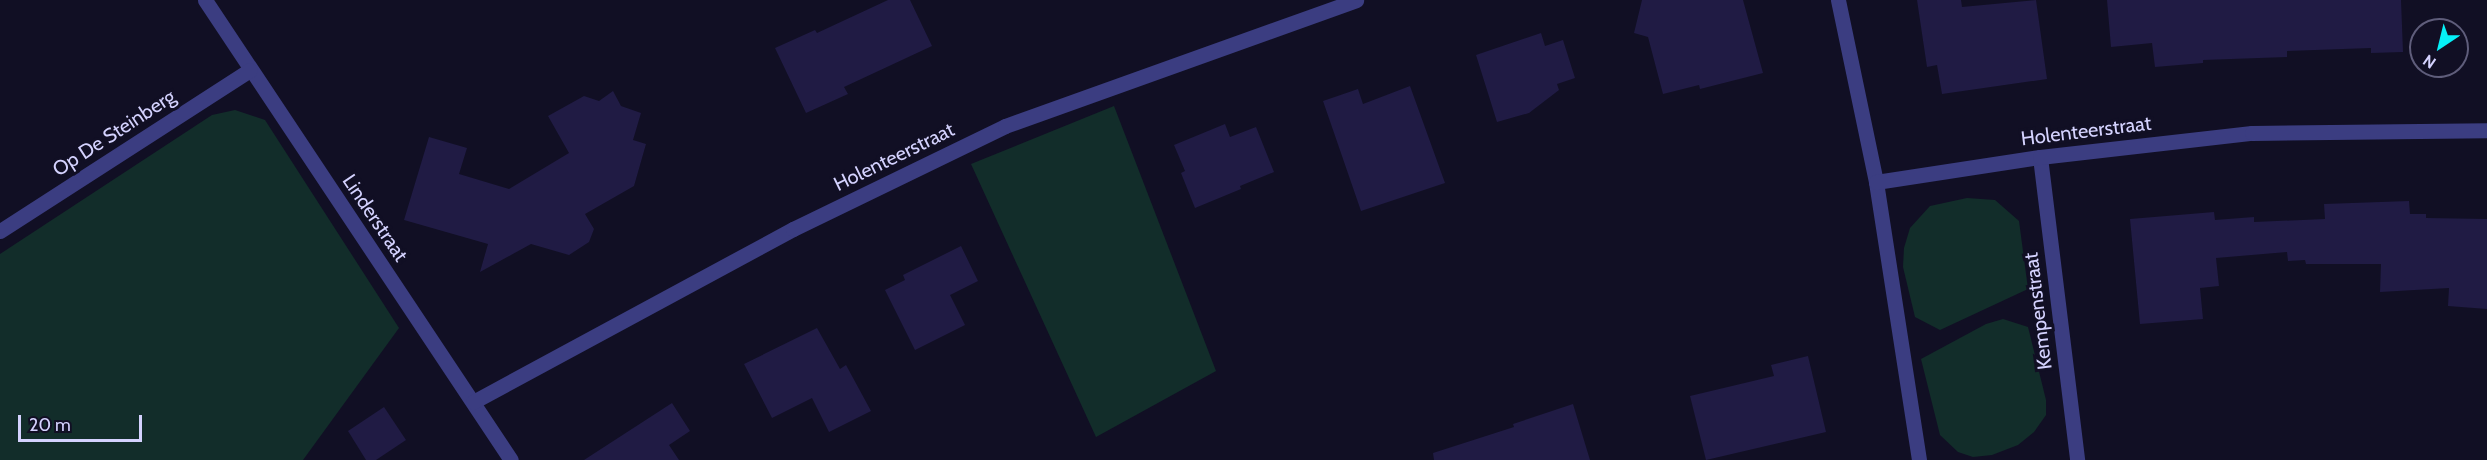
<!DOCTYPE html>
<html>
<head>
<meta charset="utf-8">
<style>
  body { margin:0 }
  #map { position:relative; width:2487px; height:460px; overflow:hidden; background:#110f24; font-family:Cabin,sans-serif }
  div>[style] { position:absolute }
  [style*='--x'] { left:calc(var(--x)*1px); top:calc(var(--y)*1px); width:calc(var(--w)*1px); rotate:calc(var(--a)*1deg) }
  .green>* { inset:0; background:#122d2a }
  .building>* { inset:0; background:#201b44 }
  .minor>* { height:15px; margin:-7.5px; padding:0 7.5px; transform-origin:7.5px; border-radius:7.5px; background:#3b3d81 }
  span { translate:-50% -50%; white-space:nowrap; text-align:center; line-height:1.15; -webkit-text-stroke:6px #110f24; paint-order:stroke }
  .street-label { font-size:20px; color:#d4d2fe }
  .north { position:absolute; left:2409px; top:18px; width:60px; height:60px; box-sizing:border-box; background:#110f24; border:2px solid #5f5d7b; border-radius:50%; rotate:215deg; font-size:16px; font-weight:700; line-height:24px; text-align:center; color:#d4d2fe }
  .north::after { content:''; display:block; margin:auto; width:21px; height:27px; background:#06f0f7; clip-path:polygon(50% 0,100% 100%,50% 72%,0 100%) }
  .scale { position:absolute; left:18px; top:415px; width:124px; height:27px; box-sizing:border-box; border:3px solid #d4d2fe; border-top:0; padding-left:8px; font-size:18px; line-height:21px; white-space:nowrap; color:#d4d2fe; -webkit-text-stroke:4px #110f24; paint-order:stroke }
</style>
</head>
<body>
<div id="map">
  <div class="green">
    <div style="clip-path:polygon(1114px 106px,1216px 371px,1096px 437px,971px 164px)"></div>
    <div style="clip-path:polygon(235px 110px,265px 120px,399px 328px,303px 460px,0 460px,0 254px,212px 115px)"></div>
    <div style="clip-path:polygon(1967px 198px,1995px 200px,2019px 221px,2028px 289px,1940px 330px,1915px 317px,1903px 267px,1904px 248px,1910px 228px,1930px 206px)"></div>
    <div style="clip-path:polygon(2003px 319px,2028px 327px,2046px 400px,2046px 415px,2034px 432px,2018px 445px,1992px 455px,1973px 457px,1958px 452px,1940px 435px,1921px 359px,1986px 324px)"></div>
  </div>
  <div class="building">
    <div style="clip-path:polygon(888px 0,910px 0,932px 46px,844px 87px,848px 94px,806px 113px,775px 48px,815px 30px,817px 33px)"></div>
    <div style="clip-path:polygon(1642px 0,1743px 0,1763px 73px,1700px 89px,1699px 85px,1663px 94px,1648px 37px,1634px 33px)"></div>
    <div style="clip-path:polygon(1917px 0,1961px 0,1962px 7px,2036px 0,2047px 79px,1942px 94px,1937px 65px,1927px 67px)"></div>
    <div style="clip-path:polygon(2107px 0,2401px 0,2403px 52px,2371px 53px,2371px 48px,2287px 51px,2287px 57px,2203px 60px,2203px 63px,2155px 67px,2152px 43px,2111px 47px)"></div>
    <div style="clip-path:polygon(1541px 33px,1545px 46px,1563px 40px,1575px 78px,1557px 84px,1559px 90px,1529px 113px,1497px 122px,1476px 55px)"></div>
    <div style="clip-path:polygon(1410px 86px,1445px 183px,1361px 211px,1323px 101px,1358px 89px,1363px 104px)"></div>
    <div style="clip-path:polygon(613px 91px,621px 106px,641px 113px,633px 140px,646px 144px,634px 186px,585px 214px,594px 229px,589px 242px,569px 255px,531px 244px,480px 272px,488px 244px,404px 220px,429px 137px,467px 148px,459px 174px,509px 189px,569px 153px,548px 116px,584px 96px,599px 101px)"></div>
    <div style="clip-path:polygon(1225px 124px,1230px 137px,1256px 127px,1274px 172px,1240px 186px,1241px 189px,1195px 208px,1181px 173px,1185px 171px,1174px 145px)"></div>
    <div style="clip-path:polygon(2409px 201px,2410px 214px,2426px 214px,2426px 218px,2487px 219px,2487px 309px,2448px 306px,2449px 288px,2380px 292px,2381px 264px,2306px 264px,2305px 260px,2288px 261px,2287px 252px,2216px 258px,2219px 286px,2200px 288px,2203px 319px,2140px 324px,2130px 219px,2214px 212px,2215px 220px,2254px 217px,2254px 222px,2325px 219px,2324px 204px)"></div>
    <div style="clip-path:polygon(961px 246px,978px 281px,950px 295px,965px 325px,915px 350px,885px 290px,905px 280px,903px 275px)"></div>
    <div style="clip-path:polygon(817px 328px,840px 369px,846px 365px,871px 411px,829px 432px,812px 398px,772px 418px,744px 364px)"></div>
    <div style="clip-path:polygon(1808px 356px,1826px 432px,1706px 460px,1690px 396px,1774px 376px,1771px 365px)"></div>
    <div style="clip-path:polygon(672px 403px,690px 431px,669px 445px,679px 460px,584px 460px)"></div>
    <div style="clip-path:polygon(1573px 404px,1590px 460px,1434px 460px,1433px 453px,1514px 427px,1513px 424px)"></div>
    <div style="clip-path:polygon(384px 407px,406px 440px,376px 460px,366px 460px,348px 431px)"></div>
  </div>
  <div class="minor">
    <div style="--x:205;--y:0;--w:552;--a:56.37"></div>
    <div style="--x:1838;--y:0;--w:186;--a:78.2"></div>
    <div style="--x:1876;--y:182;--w:281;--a:81.2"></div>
    <div style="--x:2040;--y:157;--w:305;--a:83"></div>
    <div style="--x:1876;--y:182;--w:166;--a:-8.7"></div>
    <div style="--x:2040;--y:157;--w:213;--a:-6.5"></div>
    <div style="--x:2252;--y:133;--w:235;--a:-0.7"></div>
    <div style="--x:0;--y:231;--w:297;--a:-32.8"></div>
    <div style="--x:473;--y:402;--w:364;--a:-28.4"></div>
    <div style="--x:793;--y:229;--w:236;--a:-25.9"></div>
    <div style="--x:1005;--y:126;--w:373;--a:-19.7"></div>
  </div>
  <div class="street-label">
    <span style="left:2086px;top:131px;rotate:-7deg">Holenteerstraat</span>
    <span style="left:114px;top:133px;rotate:-33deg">Op De Steinberg</span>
    <span style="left:894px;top:157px;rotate:-26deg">Holenteerstraat</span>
    <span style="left:375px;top:218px;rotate:56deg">Linderstraat</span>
    <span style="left:2038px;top:311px;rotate:-97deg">Kempenstraat</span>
  </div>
  <div class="north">N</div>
  <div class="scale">20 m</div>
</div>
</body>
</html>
